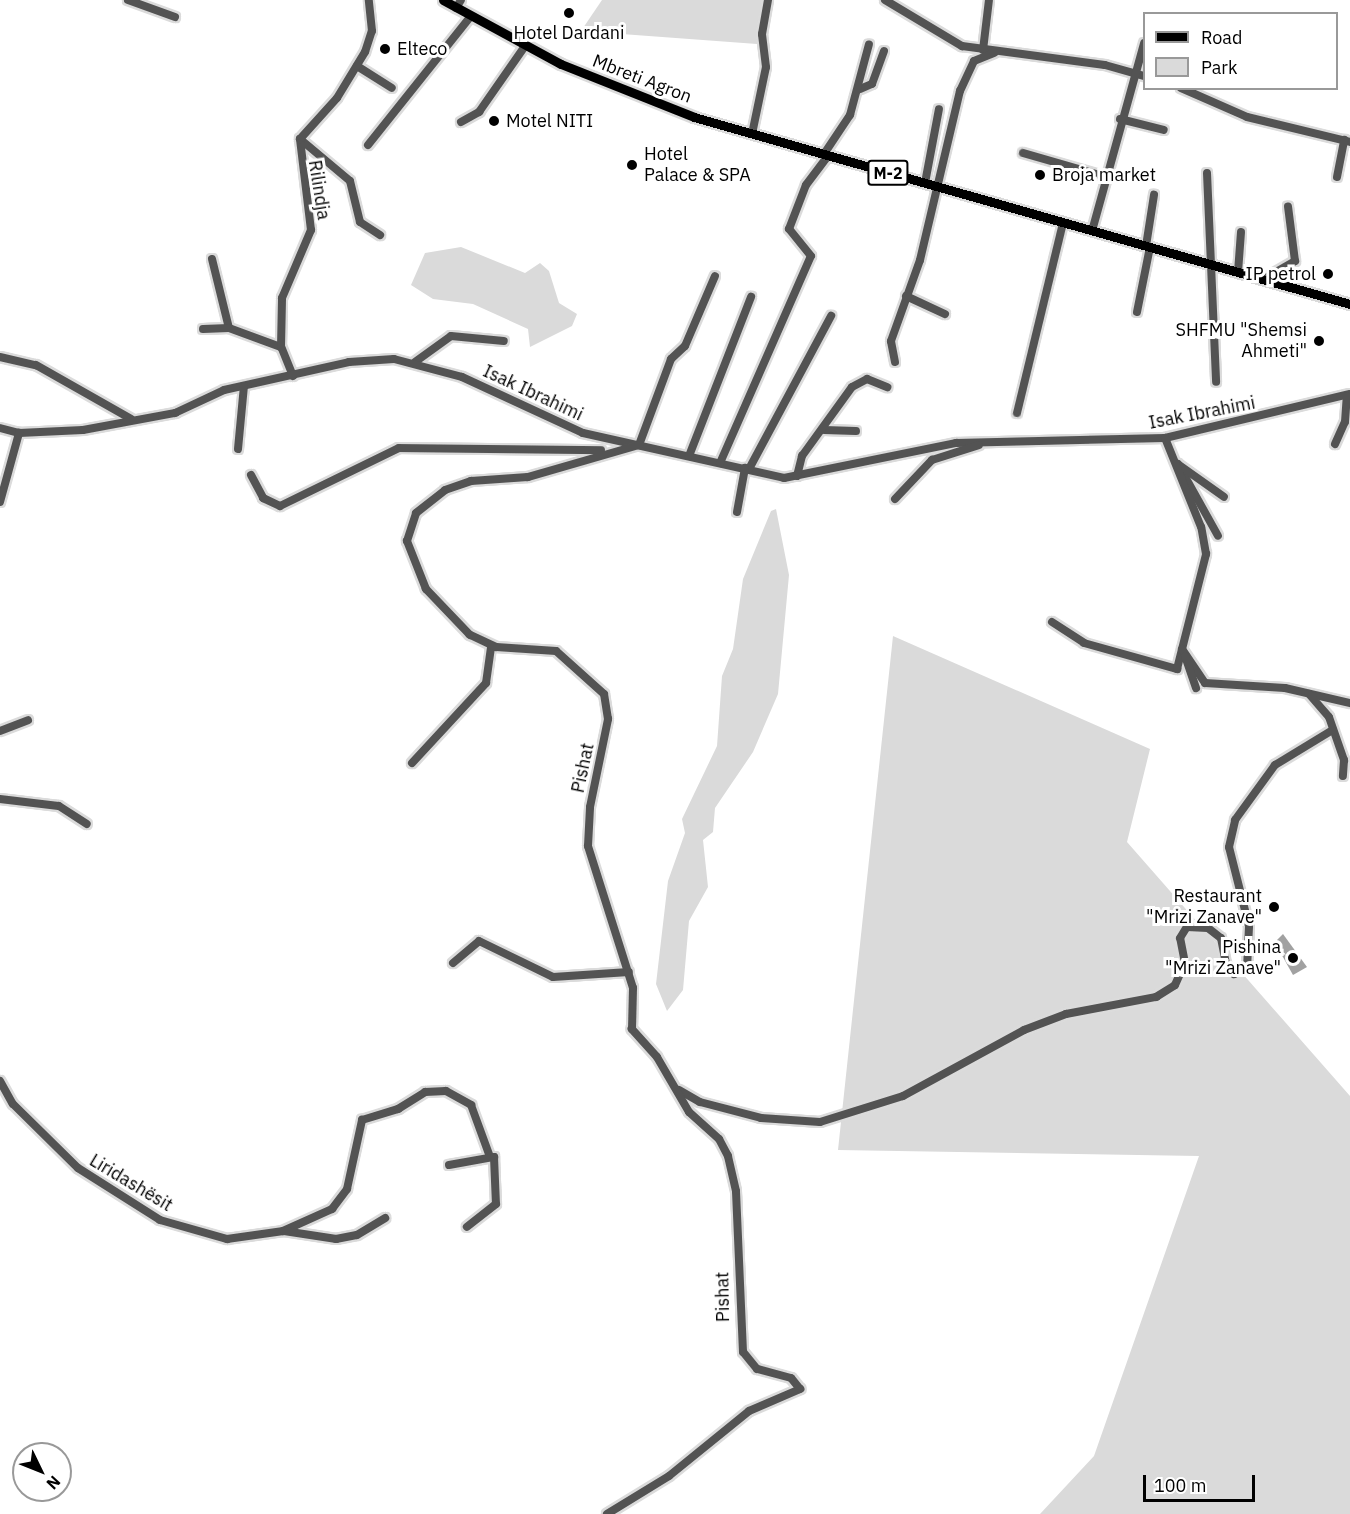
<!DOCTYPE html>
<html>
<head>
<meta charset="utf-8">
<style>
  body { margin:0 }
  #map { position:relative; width:1350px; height:1514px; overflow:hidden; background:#fff; font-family:"IBM Plex Sans",sans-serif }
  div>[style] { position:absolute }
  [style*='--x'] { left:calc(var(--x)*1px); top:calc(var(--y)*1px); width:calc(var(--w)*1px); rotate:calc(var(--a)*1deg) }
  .green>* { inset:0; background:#dadada }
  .water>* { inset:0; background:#a1a1a1 }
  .roads { filter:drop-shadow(2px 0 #dbdbdb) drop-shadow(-2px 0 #dbdbdb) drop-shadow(0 2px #dbdbdb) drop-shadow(0 -2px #dbdbdb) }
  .minor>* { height:8px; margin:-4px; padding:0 4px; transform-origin:4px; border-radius:4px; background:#535353 }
  .major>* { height:9px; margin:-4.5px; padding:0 4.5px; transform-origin:4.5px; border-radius:4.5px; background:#000 }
  .dots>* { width:16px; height:16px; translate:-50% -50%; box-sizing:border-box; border:3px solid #fff; border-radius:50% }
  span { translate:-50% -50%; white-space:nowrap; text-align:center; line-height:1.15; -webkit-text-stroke:6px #fff; paint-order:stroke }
  .shield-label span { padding:2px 4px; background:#fff; border:2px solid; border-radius:4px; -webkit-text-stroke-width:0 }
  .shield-label { font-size:16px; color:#000; font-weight:700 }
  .poi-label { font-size:18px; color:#000 }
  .left { translate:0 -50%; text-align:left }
  .right { translate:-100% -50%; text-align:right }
  .street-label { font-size:18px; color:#000 }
  .legend { position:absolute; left:1143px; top:12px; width:195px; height:78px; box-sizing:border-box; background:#fff; border:2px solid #999; margin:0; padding:8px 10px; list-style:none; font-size:18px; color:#000 }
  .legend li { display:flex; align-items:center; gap:12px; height:30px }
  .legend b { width:30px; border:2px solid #999 }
  .north { position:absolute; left:12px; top:1442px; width:60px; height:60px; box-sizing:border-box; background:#fff; border:2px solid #999; border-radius:50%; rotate:133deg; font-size:16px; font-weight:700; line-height:24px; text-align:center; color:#000 }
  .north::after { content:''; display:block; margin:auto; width:21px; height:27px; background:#000; clip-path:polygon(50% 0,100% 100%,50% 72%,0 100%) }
  .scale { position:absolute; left:1143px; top:1475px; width:112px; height:27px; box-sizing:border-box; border:3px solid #000; border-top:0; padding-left:8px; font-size:18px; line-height:21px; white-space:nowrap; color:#000; -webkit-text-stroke:4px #fff; paint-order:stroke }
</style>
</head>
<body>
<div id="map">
  <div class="green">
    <div style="clip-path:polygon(602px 0,762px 0,757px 44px,581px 31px)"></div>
    <div style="clip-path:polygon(461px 247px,525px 273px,540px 263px,549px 271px,559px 303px,577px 314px,572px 326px,530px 347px,528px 329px,473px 304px,433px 299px,411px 285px,425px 253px)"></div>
    <div style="clip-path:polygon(776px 509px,789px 575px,778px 694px,753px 752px,715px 808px,713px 832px,703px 840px,708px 887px,689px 921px,683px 990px,667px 1011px,656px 984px,668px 881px,685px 833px,682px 819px,717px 746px,722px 676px,733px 649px,743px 579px,771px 511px)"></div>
    <div style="clip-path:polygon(893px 636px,1150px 749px,1127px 842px,1350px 1096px,1350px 1514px,1040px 1514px,1094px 1456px,1199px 1156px,838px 1150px)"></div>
  </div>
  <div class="water">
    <div style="clip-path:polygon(1283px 934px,1307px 967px,1293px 975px,1279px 950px,1277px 940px)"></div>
  </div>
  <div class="roads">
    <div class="minor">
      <div style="--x:128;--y:0;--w:50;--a:19.9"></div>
      <div style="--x:885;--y:0;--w:90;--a:30.9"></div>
      <div style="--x:962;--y:46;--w:144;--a:7.6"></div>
      <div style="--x:1105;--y:65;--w:41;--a:15.8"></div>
      <div style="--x:456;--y:8;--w:9;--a:-58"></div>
      <div style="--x:983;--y:50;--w:50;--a:-83.2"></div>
      <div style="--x:357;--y:66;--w:41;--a:32.2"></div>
      <div style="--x:1181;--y:88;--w:72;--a:23.7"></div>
      <div style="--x:1247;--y:117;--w:106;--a:13.6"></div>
      <div style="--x:860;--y:89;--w:13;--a:-23"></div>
      <div style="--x:872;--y:84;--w:35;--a:-70"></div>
      <div style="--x:1120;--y:119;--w:45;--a:14"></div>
      <div style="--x:461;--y:122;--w:21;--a:-29"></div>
      <div style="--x:479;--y:112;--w:80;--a:-55.1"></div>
      <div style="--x:752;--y:134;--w:68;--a:-78.2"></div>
      <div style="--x:766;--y:67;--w:33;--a:-97"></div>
      <div style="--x:762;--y:34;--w:35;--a:-80"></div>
      <div style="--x:300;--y:139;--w:65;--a:40"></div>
      <div style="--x:350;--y:181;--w:42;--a:76.3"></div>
      <div style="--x:360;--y:222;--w:24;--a:33"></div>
      <div style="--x:368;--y:145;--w:165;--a:-51.4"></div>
      <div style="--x:1023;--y:153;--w:83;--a:16"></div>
      <div style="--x:824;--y:154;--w:47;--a:-56.3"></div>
      <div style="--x:850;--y:115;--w:73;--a:-75"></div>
      <div style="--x:1207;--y:173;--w:209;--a:87.5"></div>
      <div style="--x:1337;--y:177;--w:38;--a:-79"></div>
      <div style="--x:925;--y:183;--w:75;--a:-79.3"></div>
      <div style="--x:1092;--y:231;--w:195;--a:-74.5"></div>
      <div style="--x:1146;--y:246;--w:52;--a:-81.1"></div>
      <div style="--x:212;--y:259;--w:71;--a:76.2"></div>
      <div style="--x:1238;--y:272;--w:40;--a:-85.7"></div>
      <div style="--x:1264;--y:279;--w:36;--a:-30"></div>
      <div style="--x:1295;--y:261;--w:55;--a:-97.3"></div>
      <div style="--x:906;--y:296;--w:43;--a:24.8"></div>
      <div style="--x:1137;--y:312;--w:66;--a:-78.7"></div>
      <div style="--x:203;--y:329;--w:26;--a:-2"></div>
      <div style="--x:229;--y:328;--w:55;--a:20.1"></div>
      <div style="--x:0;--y:357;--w:37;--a:13"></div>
      <div style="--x:36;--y:365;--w:109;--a:29.6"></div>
      <div style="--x:415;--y:362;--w:44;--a:-35.8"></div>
      <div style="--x:451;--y:336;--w:53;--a:5.4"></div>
      <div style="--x:895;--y:362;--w:21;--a:-101"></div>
      <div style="--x:891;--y:341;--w:86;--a:-70.3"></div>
      <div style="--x:920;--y:260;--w:174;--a:-76.7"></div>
      <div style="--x:960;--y:91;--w:33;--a:-65"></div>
      <div style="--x:974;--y:61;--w:22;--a:-22"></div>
      <div style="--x:293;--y:376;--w:31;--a:-112"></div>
      <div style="--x:281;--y:347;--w:49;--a:-88.8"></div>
      <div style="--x:282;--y:298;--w:74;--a:-66.9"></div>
      <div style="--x:311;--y:230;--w:92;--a:-96.9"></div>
      <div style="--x:300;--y:139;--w:55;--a:-47.9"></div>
      <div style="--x:337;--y:98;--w:54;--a:-58.7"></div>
      <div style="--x:365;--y:52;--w:22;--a:-72"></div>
      <div style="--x:372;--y:31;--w:31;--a:-96"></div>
      <div style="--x:1017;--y:413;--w:195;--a:-76.4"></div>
      <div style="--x:0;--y:428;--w:20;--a:15"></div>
      <div style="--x:824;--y:430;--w:32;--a:2"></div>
      <div style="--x:19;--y:433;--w:64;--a:-2.7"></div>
      <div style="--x:83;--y:430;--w:94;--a:-10.5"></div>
      <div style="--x:175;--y:413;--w:54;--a:-25.1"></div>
      <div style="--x:224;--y:390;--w:128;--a:-12.6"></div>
      <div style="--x:349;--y:362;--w:45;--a:-3.8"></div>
      <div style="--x:394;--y:359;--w:70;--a:14.8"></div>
      <div style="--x:462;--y:377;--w:133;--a:24.8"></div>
      <div style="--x:583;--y:433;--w:206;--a:12.6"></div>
      <div style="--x:784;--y:478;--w:176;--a:-11.5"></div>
      <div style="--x:956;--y:443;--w:209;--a:-1.4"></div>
      <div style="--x:1165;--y:438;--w:190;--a:-13.4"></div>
      <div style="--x:1335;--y:444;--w:24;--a:-66"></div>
      <div style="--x:1345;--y:422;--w:26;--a:-86"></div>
      <div style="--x:639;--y:445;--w:92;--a:-69.6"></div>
      <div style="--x:671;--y:359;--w:19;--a:-43"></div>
      <div style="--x:685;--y:346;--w:76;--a:-66.8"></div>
      <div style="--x:238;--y:449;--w:63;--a:-84.6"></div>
      <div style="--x:689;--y:456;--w:171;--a:-68.7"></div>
      <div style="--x:720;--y:463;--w:226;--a:-66.3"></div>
      <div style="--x:811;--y:256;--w:35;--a:-129"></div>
      <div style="--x:789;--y:229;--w:47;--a:-68.9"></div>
      <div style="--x:806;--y:185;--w:36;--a:-53"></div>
      <div style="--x:1178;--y:464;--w:82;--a:60.9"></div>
      <div style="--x:1179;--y:465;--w:55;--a:35.4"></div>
      <div style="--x:749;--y:469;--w:174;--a:-61.8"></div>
      <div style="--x:251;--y:475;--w:26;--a:62"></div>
      <div style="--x:263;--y:498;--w:19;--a:25"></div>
      <div style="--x:280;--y:506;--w:132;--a:-26"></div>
      <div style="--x:399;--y:448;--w:202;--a:0.6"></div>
      <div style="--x:797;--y:476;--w:21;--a:-76"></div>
      <div style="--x:802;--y:456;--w:85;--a:-54.1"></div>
      <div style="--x:852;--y:387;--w:17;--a:-28"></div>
      <div style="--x:867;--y:379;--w:22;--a:22"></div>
      <div style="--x:895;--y:499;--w:54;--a:-46.5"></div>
      <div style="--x:932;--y:460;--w:49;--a:-17.7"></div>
      <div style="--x:0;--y:502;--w:72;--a:-74.6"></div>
      <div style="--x:737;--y:512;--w:45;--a:-79.7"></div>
      <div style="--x:1052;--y:622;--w:38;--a:33"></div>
      <div style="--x:1084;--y:643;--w:97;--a:15.6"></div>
      <div style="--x:1177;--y:669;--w:119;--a:-75.8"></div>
      <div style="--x:1206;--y:554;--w:27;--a:-100"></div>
      <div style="--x:1201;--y:527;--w:96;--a:-112"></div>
      <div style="--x:1182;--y:649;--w:41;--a:55.9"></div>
      <div style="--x:1205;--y:683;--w:80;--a:3.6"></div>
      <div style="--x:1285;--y:688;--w:67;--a:13"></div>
      <div style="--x:1185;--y:656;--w:34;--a:71"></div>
      <div style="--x:1309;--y:694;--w:30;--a:49"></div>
      <div style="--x:1329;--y:717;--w:46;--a:70.8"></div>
      <div style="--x:1344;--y:760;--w:16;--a:94"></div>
      <div style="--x:0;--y:731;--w:30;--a:-21"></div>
      <div style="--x:412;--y:763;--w:109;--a:-47.2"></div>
      <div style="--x:486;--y:683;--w:37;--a:-82"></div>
      <div style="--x:0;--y:799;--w:59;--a:6.8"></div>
      <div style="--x:59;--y:806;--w:33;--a:33"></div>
      <div style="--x:453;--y:963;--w:34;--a:-40"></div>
      <div style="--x:479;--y:941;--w:82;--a:25.9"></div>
      <div style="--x:553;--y:977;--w:76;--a:-3.8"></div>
      <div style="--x:0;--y:1081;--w:26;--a:61"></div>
      <div style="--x:13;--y:1104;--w:91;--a:44.6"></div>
      <div style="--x:78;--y:1168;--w:97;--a:32.4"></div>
      <div style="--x:160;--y:1220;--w:70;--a:15.8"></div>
      <div style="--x:227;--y:1239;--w:57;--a:-8.1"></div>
      <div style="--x:283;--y:1231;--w:54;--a:-24.2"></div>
      <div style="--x:332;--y:1209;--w:25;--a:-53"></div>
      <div style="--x:347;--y:1189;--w:71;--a:-77.7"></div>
      <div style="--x:362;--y:1120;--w:38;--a:-17"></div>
      <div style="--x:398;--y:1109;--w:32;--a:-32"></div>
      <div style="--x:425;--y:1092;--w:21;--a:-3"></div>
      <div style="--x:446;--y:1091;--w:29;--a:29"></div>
      <div style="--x:471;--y:1105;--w:55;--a:69.9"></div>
      <div style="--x:679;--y:1090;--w:24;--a:30"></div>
      <div style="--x:700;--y:1102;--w:63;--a:14.7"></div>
      <div style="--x:761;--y:1118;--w:59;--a:3.9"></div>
      <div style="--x:820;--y:1122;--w:87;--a:-17.4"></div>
      <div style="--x:903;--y:1096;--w:138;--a:-28.6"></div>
      <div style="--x:1024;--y:1030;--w:45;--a:-20.9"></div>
      <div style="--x:1066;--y:1014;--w:92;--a:-10.7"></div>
      <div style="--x:1156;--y:997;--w:22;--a:-32"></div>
      <div style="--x:1175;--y:985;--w:24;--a:-66"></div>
      <div style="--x:1185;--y:963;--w:25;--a:-101"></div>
      <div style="--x:1180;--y:938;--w:13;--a:-58"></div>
      <div style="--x:1187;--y:927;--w:21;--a:3"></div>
      <div style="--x:1208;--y:928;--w:16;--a:38"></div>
      <div style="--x:1221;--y:938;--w:26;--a:79"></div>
      <div style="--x:1226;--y:964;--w:13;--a:51"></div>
      <div style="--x:1234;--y:974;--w:14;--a:-21"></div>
      <div style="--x:1247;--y:969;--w:43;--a:-87.3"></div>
      <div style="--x:1249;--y:926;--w:81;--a:-104.2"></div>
      <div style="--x:1229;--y:847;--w:28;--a:-77"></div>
      <div style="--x:1235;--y:820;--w:68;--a:-54"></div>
      <div style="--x:1275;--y:765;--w:66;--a:-31.3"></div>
      <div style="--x:449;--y:1165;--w:46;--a:-10.1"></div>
      <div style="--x:494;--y:1157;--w:47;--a:87.6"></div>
      <div style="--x:496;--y:1204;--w:37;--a:142"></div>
      <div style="--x:284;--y:1231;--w:53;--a:8.7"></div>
      <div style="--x:336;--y:1239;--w:21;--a:-11"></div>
      <div style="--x:357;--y:1235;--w:33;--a:-31"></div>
      <div style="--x:607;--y:1514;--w:73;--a:-31.5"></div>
      <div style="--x:669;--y:1476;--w:103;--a:-39.1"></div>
      <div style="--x:749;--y:1411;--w:56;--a:-23.3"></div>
      <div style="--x:800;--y:1389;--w:14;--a:-129"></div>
      <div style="--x:791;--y:1378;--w:35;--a:-165"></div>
      <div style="--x:757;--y:1369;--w:22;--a:-129"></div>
      <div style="--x:743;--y:1352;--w:161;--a:-92.5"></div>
      <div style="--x:736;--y:1191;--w:36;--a:-103"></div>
      <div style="--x:728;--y:1156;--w:19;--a:-118"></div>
      <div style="--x:719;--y:1139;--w:40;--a:-138"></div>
      <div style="--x:689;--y:1112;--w:64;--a:-120.2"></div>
      <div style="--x:657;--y:1057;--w:38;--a:-132"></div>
      <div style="--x:632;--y:1029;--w:41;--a:-88.6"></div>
      <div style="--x:633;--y:988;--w:149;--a:-107.6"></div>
      <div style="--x:588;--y:846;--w:39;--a:-87"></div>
      <div style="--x:590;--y:807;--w:90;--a:-78.4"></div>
      <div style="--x:608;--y:719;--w:25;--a:-99"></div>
      <div style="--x:604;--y:694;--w:64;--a:-138.1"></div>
      <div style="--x:556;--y:651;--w:60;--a:-176.2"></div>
      <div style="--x:496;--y:647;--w:29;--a:-155"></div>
      <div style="--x:470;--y:635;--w:64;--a:-133.7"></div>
      <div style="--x:426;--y:589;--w:52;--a:-111.6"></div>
      <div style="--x:407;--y:541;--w:29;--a:-72"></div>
      <div style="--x:416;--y:513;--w:37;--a:-38"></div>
      <div style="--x:445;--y:490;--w:28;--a:-19"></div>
      <div style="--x:471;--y:481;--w:57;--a:-4"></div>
      <div style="--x:528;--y:477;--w:116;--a:-16.1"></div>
    </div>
    <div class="major">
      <div style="--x:443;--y:0;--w:134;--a:28.5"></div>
      <div style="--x:561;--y:64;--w:143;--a:21.7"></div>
      <div style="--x:694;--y:117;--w:682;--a:15.91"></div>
    </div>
  </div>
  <div class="dots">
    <div style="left:569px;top:13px;background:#000"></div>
    <div style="left:385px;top:49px;background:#000"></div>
    <div style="left:494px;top:121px;background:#000"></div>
    <div style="left:632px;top:165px;background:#000"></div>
    <div style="left:1040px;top:175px;background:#000"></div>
    <div style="left:1328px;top:274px;background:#000"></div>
    <div style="left:1319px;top:341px;background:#000"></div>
    <div style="left:1274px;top:907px;background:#000"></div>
    <div style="left:1293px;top:958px;background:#000"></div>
  </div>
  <div class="shield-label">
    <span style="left:888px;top:173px">M-2</span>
  </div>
  <div class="poi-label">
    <span style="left:569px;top:33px">Hotel Dardani</span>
    <span class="left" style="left:397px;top:49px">Elteco</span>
    <span class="left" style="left:506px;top:121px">Motel NITI</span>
    <span class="left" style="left:644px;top:165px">Hotel<br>Palace &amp; SPA</span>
    <span class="left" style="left:1052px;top:175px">Broja market</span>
    <span class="right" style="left:1316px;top:274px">IP petrol</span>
    <span class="right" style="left:1307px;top:341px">SHFMU "Shemsi<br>Ahmeti"</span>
    <span class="right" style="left:1262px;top:907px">Restaurant<br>"Mrizi Zanave"</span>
    <span class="right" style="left:1281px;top:958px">Pishina<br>"Mrizi Zanave"</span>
  </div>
  <div class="street-label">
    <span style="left:642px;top:79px;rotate:21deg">Mbreti Agron</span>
    <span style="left:319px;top:190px;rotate:81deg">Rilindja</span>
    <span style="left:533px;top:393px;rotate:25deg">Isak Ibrahimi</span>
    <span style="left:1202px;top:413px;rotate:-11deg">Isak Ibrahimi</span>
    <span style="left:583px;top:768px;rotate:-78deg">Pishat</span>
    <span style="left:131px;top:1183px;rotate:31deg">Liridashësit</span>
    <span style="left:723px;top:1297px;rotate:-91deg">Pishat</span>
  </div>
  <ul class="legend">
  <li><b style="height:8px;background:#000"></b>Road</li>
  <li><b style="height:16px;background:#dadada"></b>Park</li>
  </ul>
  <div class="north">N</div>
  <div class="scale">100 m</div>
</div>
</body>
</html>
